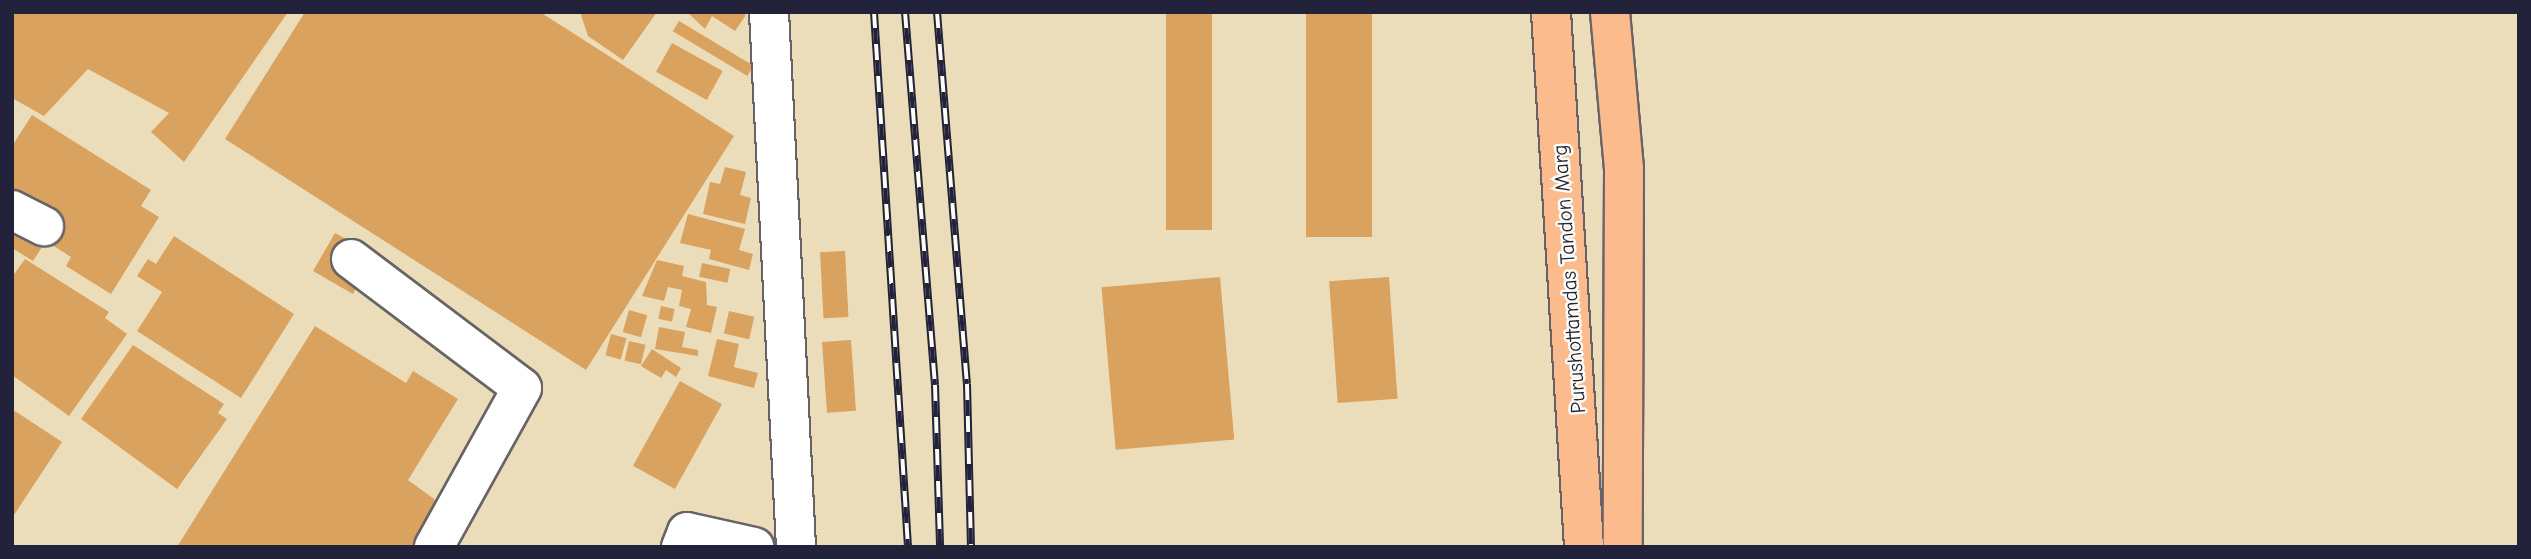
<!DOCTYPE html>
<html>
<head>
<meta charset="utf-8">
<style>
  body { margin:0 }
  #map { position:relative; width:2531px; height:559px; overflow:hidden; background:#ecddba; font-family:"Comic Neue",sans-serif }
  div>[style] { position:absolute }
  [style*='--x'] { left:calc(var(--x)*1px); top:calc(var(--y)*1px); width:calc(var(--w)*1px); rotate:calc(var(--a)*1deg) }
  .building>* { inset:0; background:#d9a25f; transform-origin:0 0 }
  .roads { filter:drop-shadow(2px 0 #696367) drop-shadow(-2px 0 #696367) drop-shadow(0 2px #696367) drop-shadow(0 -2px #696367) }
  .minor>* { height:38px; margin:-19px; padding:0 19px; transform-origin:19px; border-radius:19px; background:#fff }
  .primary>* { height:38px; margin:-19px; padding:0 19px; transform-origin:19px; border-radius:19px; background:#fbbb8d }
  .rail>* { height:8px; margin-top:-4px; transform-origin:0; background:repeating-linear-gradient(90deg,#fdfcf7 0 16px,#22223b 0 32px); box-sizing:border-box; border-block:2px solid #22223b }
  span { translate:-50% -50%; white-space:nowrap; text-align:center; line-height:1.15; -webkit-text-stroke:5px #fdfcf7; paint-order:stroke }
  .street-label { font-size:21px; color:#22223b }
  .frame { position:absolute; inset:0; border:14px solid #22223b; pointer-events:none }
</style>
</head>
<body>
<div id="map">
  <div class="building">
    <div style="clip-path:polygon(12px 12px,288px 12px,184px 162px,151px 132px,169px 113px,88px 69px,44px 116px,12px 98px)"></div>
    <div style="clip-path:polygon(305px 12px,540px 12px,734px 136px,586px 370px,225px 139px)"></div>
    <div style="clip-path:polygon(580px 12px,657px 12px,623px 60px,588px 36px)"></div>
    <div style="clip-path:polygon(687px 12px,741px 12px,746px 15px,735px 31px,712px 16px,705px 29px)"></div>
    <div style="left:1166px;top:12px;width:46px;height:218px"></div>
    <div style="left:1306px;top:12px;width:66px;height:225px"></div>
    <div style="left:679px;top:21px;width:87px;height:12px;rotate:31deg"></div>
    <div style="left:672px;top:43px;width:58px;height:33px;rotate:29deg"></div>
    <div style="clip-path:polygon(32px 115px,151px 190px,141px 206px,159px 217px,111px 294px,66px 266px,71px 257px,46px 241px,33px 261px,12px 248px,12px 146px)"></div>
    <div style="clip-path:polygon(725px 167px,746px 172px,740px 195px,751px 198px,745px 224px,703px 214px,710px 182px,720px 184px)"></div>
    <div style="clip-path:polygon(688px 214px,745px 229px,739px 250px,753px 254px,749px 270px,709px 259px,711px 250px,680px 243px)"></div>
    <div style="clip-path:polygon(335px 233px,352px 242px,367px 270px,353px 294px,313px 271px)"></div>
    <div style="clip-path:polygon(174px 236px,294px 314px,241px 398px,137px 331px,162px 292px,137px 276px,148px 259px,156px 264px)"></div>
    <div style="left:845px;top:251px;width:66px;height:25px;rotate:87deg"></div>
    <div style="clip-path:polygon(25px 259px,109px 312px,105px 318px,127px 334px,69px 416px,12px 375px,12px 277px)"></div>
    <div style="clip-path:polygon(657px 260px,684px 266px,682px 276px,706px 282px,707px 305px,717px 307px,711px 333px,686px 327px,691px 309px,679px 306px,682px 290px,668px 287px,664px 301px,642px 296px)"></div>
    <div style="left:702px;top:263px;width:29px;height:14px;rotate:12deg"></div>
    <div style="left:1220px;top:277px;width:163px;height:119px;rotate:85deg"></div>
    <div style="left:1389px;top:277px;width:122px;height:60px;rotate:86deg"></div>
    <div style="left:661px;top:306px;width:14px;height:13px;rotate:12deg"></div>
    <div style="left:629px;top:310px;width:19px;height:23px;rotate:16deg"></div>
    <div style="left:729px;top:311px;width:26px;height:23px;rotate:13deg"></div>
    <div style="clip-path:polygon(315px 326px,406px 383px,413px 371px,458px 399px,408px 480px,441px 504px,412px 547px,177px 547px)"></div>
    <div style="clip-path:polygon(659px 327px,685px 332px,682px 347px,698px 350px,698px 356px,655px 349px)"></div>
    <div style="left:611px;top:334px;width:16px;height:22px;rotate:15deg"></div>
    <div style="clip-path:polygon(717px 339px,739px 344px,734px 367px,758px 373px,754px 388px,708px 376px)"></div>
    <div style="left:851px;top:340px;width:71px;height:29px;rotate:86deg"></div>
    <div style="left:629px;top:341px;width:17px;height:20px;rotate:13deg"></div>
    <div style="clip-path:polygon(133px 345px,224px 404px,218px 413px,227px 419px,177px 489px,81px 419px)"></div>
    <div style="clip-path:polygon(652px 349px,681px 368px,676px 377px,666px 370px,661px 378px,641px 366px)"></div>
    <div style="left:680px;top:381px;width:48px;height:97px;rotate:29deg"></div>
    <div style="clip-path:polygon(15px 411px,62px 442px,12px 518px,12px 416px)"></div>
  </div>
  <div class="roads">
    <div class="minor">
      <div style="--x:769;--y:12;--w:536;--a:87.11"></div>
      <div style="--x:12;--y:210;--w:36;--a:27"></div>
      <div style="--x:351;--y:259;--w:214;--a:37"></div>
      <div style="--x:522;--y:388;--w:182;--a:119"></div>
      <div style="--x:681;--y:547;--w:16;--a:-68"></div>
      <div style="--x:687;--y:532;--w:69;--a:12.6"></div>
    </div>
    <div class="primary">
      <div style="--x:1551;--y:12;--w:536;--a:86.47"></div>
      <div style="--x:1610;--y:12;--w:158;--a:84.9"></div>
      <div style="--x:1624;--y:169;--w:378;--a:90.2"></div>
    </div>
  </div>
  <div class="rail">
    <div style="--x:874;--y:12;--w:536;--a:86.36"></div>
    <div style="--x:905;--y:12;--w:374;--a:85.4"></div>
    <div style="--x:935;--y:385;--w:162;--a:88.2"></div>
    <div style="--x:937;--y:12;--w:373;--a:85.4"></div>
    <div style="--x:967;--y:384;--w:163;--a:88.6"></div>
  </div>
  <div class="street-label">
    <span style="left:1569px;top:279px;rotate:-94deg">Purushottamdas Tandon Marg</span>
  </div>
  <div class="frame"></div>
</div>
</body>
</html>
